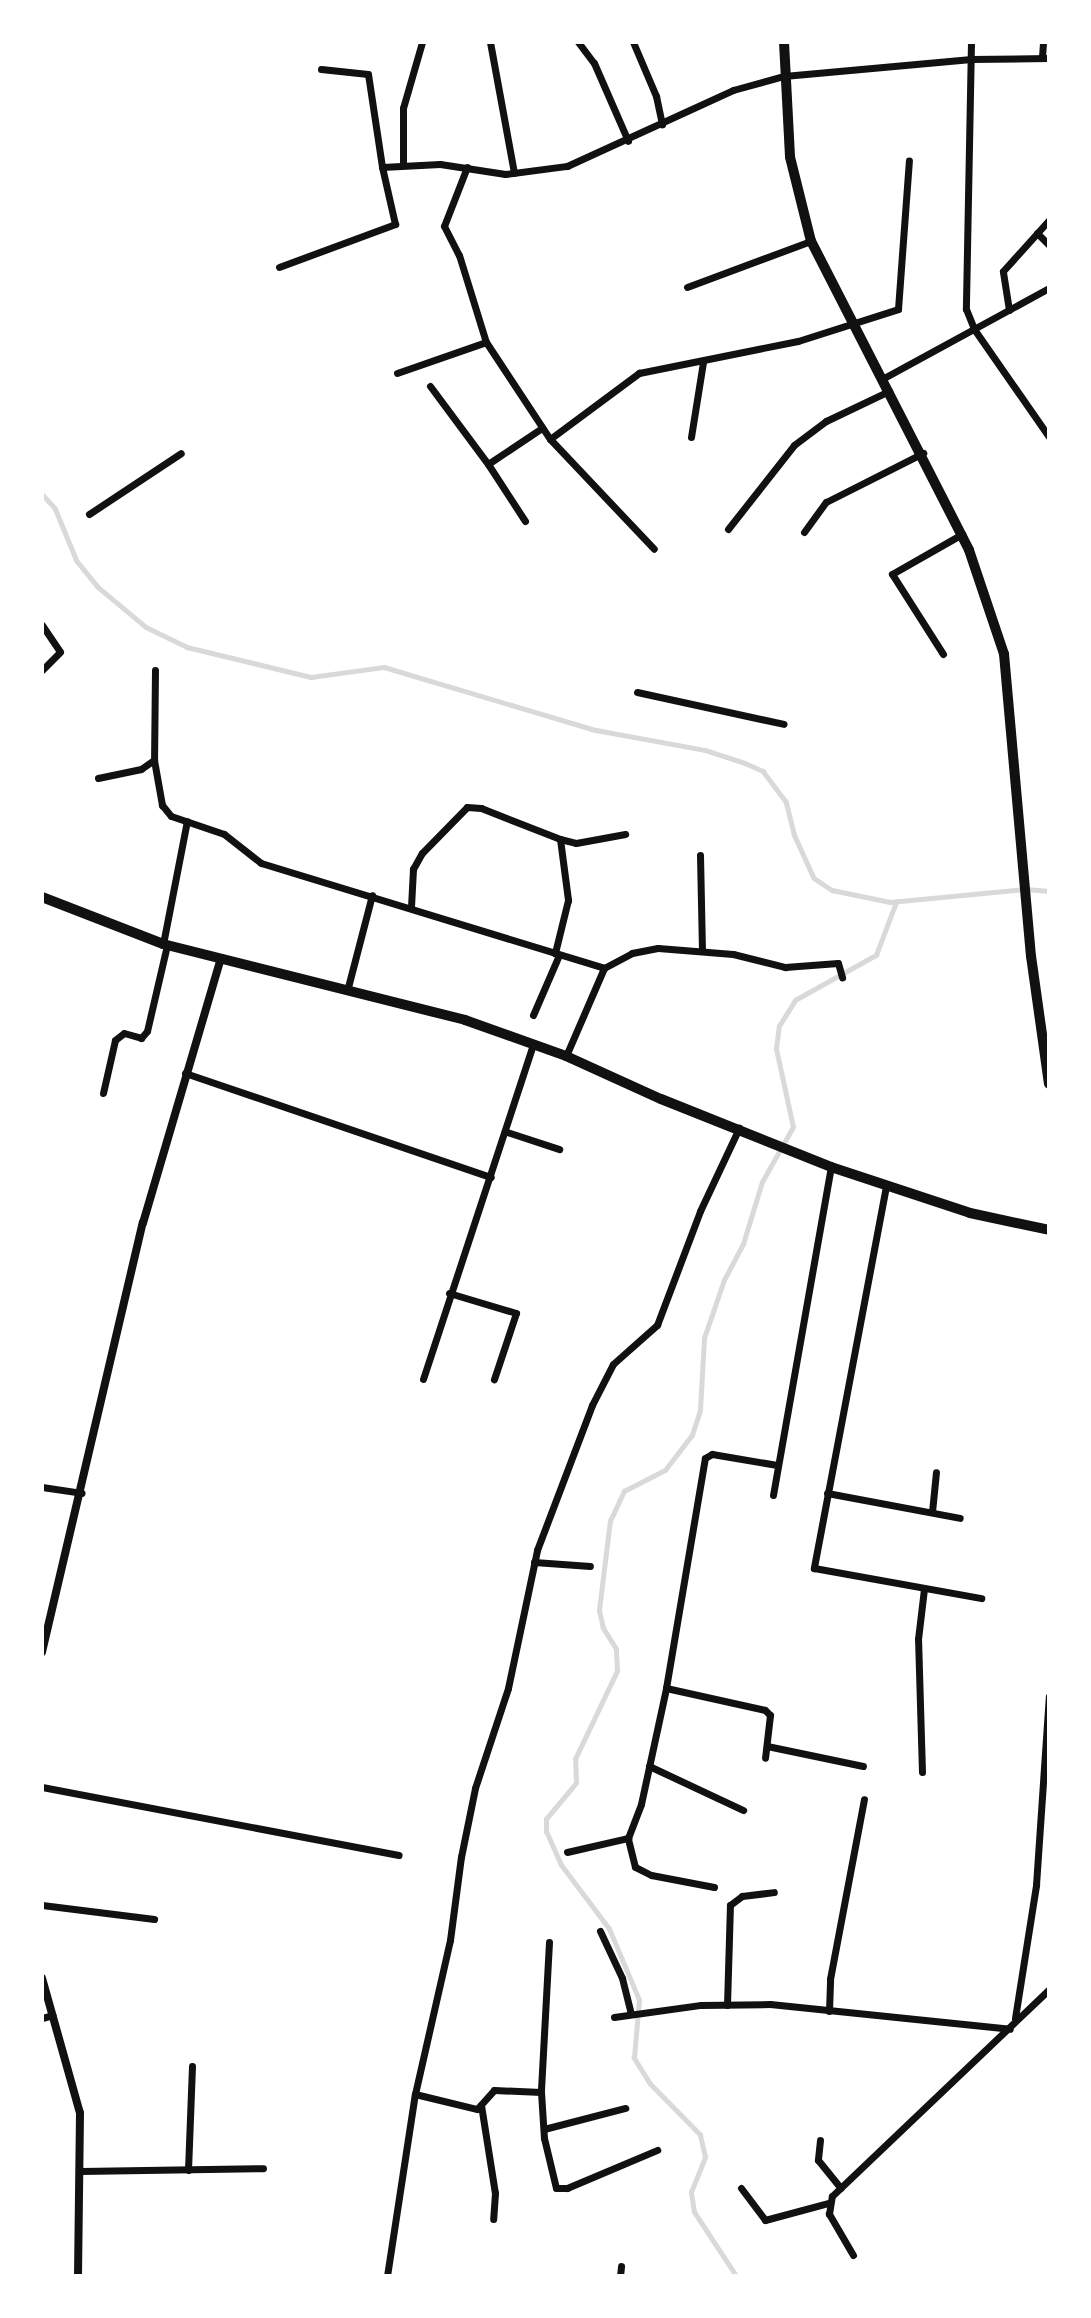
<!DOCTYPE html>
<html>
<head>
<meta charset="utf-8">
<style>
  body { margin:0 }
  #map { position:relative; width:1091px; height:2318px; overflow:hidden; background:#fff; font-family:"Source Sans 3",sans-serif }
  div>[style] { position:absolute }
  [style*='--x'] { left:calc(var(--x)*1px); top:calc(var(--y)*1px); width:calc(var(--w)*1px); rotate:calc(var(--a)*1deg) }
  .stream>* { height:4.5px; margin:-2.25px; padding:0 2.25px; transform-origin:2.25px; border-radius:2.25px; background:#d9d9d9 }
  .minor>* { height:7px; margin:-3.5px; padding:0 3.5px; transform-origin:3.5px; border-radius:3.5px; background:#111 }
  .tertiary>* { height:8px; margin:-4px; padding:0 4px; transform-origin:4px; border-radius:4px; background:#111 }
  .secondary>* { height:10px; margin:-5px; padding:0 5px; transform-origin:5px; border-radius:5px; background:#111 }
  .primary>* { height:10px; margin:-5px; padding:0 5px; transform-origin:5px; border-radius:5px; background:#111 }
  span { translate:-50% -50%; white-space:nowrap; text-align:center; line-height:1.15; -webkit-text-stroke:6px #fff; paint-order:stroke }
  .frame { position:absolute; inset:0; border:44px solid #fff; pointer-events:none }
</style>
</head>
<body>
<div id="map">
  <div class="stream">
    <div style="--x:42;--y:494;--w:19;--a:47"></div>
    <div style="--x:55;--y:508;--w:57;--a:67.5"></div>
    <div style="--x:77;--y:561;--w:33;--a:51"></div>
    <div style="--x:98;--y:587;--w:62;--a:39.8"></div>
    <div style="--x:146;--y:627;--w:46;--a:26"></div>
    <div style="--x:187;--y:647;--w:128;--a:13.6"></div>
    <div style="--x:311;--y:677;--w:74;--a:-7.8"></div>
    <div style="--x:384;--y:667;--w:221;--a:16.6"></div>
    <div style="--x:596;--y:730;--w:111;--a:10.4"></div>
    <div style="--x:705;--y:750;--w:42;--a:18"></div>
    <div style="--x:745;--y:763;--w:20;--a:24"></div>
    <div style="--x:763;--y:771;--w:38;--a:53"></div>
    <div style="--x:786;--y:801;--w:34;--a:76"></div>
    <div style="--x:794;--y:834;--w:48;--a:65.6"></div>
    <div style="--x:814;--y:878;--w:22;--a:34"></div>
    <div style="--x:832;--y:890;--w:59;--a:11.7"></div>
    <div style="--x:890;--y:902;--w:137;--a:-5.5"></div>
    <div style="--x:1026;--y:889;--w:23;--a:5"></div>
    <div style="--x:736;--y:2276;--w:77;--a:-123.3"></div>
    <div style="--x:694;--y:2212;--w:20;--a:-99"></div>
    <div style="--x:691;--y:2192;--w:38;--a:-68"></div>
    <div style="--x:705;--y:2157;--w:23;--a:-103"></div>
    <div style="--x:700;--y:2135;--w:71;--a:-134.4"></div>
    <div style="--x:650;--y:2084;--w:31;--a:-122"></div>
    <div style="--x:634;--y:2058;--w:58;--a:-85.1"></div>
    <div style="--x:639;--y:2000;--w:77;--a:-112.9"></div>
    <div style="--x:609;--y:1929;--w:80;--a:-126.9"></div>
    <div style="--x:561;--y:1865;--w:36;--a:-114"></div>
    <div style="--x:546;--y:1832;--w:13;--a:-90"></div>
    <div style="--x:546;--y:1819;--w:47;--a:-50.2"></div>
    <div style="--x:576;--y:1783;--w:24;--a:-92"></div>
    <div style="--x:575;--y:1759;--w:98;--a:-64.5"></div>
    <div style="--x:617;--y:1671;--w:22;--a:-93"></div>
    <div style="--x:616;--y:1649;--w:25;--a:-122"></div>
    <div style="--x:603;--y:1628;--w:18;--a:-103"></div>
    <div style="--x:599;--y:1610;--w:90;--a:-83"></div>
    <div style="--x:610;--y:1521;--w:33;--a:-65"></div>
    <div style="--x:624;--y:1491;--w:46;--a:-27.1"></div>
    <div style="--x:665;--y:1470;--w:44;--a:-52.4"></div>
    <div style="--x:692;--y:1435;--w:26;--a:-72"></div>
    <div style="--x:700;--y:1410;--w:72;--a:-86.8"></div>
    <div style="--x:704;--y:1338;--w:61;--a:-71"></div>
    <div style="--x:724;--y:1280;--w:41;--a:-62.2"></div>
    <div style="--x:743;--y:1244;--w:65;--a:-73"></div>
    <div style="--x:762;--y:1182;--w:63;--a:-60.6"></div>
    <div style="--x:793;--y:1127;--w:80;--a:-102.3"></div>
    <div style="--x:776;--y:1049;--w:23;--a:-83"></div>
    <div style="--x:779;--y:1026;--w:31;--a:-58"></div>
    <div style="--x:795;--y:1000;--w:93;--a:-29.1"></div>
    <div style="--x:876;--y:955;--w:57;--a:-69.3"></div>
  </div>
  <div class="minor">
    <div style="--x:490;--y:42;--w:133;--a:79.6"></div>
    <div style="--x:578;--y:42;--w:26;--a:53"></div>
    <div style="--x:594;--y:63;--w:85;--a:66.4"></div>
    <div style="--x:633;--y:42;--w:59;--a:66.9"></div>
    <div style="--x:656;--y:96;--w:29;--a:78"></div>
    <div style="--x:971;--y:42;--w:267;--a:91.1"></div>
    <div style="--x:966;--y:309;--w:22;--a:68"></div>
    <div style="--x:974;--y:329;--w:131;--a:55.2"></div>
    <div style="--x:1042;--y:57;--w:15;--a:-86"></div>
    <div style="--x:321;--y:69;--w:47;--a:6.1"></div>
    <div style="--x:368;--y:74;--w:94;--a:81.4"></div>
    <div style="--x:382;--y:167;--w:58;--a:-3"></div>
    <div style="--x:440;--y:164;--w:66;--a:8.7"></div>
    <div style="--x:505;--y:174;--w:63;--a:-7.4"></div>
    <div style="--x:567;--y:166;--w:183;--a:-24.6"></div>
    <div style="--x:733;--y:90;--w:53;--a:-15.4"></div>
    <div style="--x:784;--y:76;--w:188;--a:-5.2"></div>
    <div style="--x:971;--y:59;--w:78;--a:-0.7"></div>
    <div style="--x:403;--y:165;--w:57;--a:-90"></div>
    <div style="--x:403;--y:108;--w:69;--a:-73.9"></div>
    <div style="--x:467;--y:167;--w:63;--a:111.3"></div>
    <div style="--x:444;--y:226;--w:33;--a:63"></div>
    <div style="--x:459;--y:255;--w:91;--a:72.8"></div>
    <div style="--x:486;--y:342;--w:116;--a:56.6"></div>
    <div style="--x:550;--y:439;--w:111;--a:-36.6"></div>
    <div style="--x:639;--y:373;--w:162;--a:-11.4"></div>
    <div style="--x:798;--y:341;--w:105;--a:-17.7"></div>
    <div style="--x:898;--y:309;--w:149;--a:-85.8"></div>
    <div style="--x:1037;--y:233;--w:17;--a:45"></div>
    <div style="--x:279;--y:267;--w:124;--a:-20.3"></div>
    <div style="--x:395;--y:224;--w:58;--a:-102.8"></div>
    <div style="--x:687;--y:287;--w:132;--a:-20.4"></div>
    <div style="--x:1009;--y:310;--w:39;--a:-99"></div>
    <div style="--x:1003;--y:271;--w:69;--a:-48"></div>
    <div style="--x:397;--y:373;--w:94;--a:-19.2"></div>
    <div style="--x:882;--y:379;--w:190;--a:-28.6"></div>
    <div style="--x:430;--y:386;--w:97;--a:53.4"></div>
    <div style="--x:691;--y:437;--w:76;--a:-80.9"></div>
    <div style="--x:550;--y:439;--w:151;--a:46.6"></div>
    <div style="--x:89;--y:514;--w:110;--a:-33.5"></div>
    <div style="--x:525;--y:521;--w:68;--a:-123"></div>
    <div style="--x:488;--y:464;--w:65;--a:-33.7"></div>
    <div style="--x:728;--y:529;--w:107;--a:-51.8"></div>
    <div style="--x:794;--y:445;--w:40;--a:-37"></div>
    <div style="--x:826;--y:421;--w:70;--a:-25.5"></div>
    <div style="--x:804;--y:532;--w:37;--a:-54"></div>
    <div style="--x:826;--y:502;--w:109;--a:-26.8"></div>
    <div style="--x:42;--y:625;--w:32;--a:56"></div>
    <div style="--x:60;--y:652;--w:25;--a:135"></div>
    <div style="--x:943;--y:654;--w:95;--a:-122.5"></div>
    <div style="--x:892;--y:574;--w:81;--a:-29.7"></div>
    <div style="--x:155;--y:670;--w:90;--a:90.6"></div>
    <div style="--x:154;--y:760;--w:46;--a:79.9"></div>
    <div style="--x:162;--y:805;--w:14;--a:51"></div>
    <div style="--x:171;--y:816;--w:56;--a:18.8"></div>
    <div style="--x:224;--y:834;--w:47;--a:38.1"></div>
    <div style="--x:261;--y:863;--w:359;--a:17"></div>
    <div style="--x:604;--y:968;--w:96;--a:113.4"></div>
    <div style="--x:637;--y:692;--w:150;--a:12.3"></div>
    <div style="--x:98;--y:778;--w:44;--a:-11.8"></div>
    <div style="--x:141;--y:769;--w:16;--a:-35"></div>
    <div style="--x:560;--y:839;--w:16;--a:14"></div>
    <div style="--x:576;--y:843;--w:50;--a:-10.4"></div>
    <div style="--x:700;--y:855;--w:96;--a:88.8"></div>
    <div style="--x:411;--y:907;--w:38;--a:-87"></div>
    <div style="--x:413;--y:869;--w:18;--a:-61"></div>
    <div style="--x:422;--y:853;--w:64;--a:-45.6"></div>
    <div style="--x:467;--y:807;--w:14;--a:4"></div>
    <div style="--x:481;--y:808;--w:85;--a:21.4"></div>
    <div style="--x:560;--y:839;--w:62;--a:82.5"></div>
    <div style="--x:568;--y:900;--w:55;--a:103.8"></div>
    <div style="--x:163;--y:944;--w:125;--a:-79"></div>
    <div style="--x:604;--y:968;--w:32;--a:-28"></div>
    <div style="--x:632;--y:953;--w:26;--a:-11"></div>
    <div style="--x:658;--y:948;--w:75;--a:4.6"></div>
    <div style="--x:733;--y:954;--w:54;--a:14"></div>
    <div style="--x:785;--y:967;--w:53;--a:-4.3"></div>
    <div style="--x:838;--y:963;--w:15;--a:74"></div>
    <div style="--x:347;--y:991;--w:99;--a:-75.4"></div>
    <div style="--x:533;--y:1015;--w:65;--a:-66.6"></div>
    <div style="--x:185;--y:1073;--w:323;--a:18.8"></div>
    <div style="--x:103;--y:1093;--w:54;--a:-77.2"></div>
    <div style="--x:115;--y:1040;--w:11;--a:-38"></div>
    <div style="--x:124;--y:1033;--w:18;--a:16"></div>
    <div style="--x:141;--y:1038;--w:9;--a:-49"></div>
    <div style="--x:147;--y:1031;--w:88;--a:-76.9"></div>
    <div style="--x:507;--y:1132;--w:55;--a:18.1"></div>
    <div style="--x:886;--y:1186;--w:389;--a:100.7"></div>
    <div style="--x:814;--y:1568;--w:170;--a:10.2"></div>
    <div style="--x:449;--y:1293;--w:70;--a:16.6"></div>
    <div style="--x:516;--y:1313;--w:70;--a:108.4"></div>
    <div style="--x:423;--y:1379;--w:353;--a:-71.8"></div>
    <div style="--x:42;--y:1487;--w:40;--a:8.5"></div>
    <div style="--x:827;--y:1493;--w:135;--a:10.6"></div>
    <div style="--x:773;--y:1495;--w:333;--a:-80"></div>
    <div style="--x:932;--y:1512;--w:40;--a:-84.3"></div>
    <div style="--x:534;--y:1562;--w:56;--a:4.1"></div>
    <div style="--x:666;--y:1688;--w:101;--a:12.5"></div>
    <div style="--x:765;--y:1710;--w:7;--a:45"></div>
    <div style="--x:770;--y:1715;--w:43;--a:96.6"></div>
    <div style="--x:767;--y:1746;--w:98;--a:11.8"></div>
    <div style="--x:649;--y:1766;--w:104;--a:25.1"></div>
    <div style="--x:922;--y:1772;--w:133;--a:-91.7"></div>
    <div style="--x:918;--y:1639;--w:50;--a:-83.2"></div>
    <div style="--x:42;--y:1787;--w:363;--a:10.8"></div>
    <div style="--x:567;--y:1852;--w:63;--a:-12.9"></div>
    <div style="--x:714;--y:1887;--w:64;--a:-169.2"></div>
    <div style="--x:651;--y:1875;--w:18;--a:-153"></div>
    <div style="--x:635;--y:1867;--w:30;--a:-104"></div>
    <div style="--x:628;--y:1838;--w:36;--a:-69"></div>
    <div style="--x:641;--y:1804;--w:119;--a:-77.8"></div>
    <div style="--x:666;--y:1688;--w:233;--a:-80.4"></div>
    <div style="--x:705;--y:1458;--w:8;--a:-30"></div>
    <div style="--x:712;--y:1454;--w:66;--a:9.6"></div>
    <div style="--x:42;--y:1905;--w:113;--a:7.1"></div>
    <div style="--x:600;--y:1931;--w:52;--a:64.9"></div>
    <div style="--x:622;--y:1978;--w:37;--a:76"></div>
    <div style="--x:549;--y:1942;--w:150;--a:93.1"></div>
    <div style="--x:541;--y:2092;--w:46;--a:86.3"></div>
    <div style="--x:544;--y:2138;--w:51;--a:76.5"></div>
    <div style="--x:556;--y:2188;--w:11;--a:0"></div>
    <div style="--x:567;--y:2188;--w:98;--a:-22.9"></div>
    <div style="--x:727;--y:2005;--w:100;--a:-88.3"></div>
    <div style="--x:730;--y:1905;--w:15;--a:-37"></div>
    <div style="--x:742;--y:1896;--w:32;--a:-7"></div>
    <div style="--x:829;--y:2011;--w:32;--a:-88"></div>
    <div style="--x:830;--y:1979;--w:183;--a:-79.3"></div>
    <div style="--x:614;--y:2017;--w:88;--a:-7.9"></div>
    <div style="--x:701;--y:2005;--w:69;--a:-0.8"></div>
    <div style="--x:770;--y:2004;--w:241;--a:5.9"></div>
    <div style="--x:42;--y:2018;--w:11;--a:-15"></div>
    <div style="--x:1015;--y:2018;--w:135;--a:-81"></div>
    <div style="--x:1036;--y:1885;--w:189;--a:-86.1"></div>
    <div style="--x:415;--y:2094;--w:64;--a:13.6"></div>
    <div style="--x:477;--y:2109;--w:25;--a:-48"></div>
    <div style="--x:494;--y:2090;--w:47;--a:2.4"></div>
    <div style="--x:481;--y:2105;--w:89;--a:81"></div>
    <div style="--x:495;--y:2193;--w:26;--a:94"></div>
    <div style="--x:544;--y:2129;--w:84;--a:-14.5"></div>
    <div style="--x:820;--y:2140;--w:20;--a:96"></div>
    <div style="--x:818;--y:2160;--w:36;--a:51"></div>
    <div style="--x:188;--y:2170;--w:104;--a:-87.8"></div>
    <div style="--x:81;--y:2171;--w:182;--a:-0.9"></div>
    <div style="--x:741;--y:2188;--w:40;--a:53"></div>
    <div style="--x:765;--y:2220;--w:65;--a:-15.1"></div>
    <div style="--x:853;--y:2255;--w:48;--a:-120.3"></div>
    <div style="--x:829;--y:2214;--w:18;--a:-81"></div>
    <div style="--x:832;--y:2196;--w:300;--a:-43.6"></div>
    <div style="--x:387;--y:2276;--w:184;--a:-81.3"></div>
    <div style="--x:415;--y:2094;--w:158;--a:-77.2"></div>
    <div style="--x:450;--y:1940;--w:84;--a:-82.5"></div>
    <div style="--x:461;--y:1857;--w:70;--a:-78.5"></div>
    <div style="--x:475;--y:1788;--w:105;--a:-71.7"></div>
    <div style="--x:508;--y:1688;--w:141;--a:-78.1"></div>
    <div style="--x:537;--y:1550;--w:155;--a:-69.2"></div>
    <div style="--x:592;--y:1405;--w:46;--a:-62.9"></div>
    <div style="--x:613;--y:1364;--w:59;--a:-41.6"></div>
    <div style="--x:657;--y:1325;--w:122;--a:-69.3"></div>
    <div style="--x:700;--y:1211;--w:92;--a:-64.8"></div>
    <div style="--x:620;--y:2276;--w:10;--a:-84"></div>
  </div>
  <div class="tertiary">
    <div style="--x:42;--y:1652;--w:441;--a:-76.8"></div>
    <div style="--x:143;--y:1223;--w:276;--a:-73.6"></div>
    <div style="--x:42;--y:1978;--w:140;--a:74.3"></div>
    <div style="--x:80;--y:2113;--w:163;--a:90.7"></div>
  </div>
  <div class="secondary">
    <div style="--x:42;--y:897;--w:130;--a:21.2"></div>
    <div style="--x:163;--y:944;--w:311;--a:14.1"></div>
    <div style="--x:465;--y:1020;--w:107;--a:19.6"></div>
    <div style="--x:566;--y:1056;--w:104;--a:24.4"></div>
    <div style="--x:661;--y:1099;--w:183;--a:21.8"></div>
    <div style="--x:831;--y:1167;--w:146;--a:18.3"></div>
    <div style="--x:970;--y:1213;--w:81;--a:12.1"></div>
  </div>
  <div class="primary">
    <div style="--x:784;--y:42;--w:115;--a:87"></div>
    <div style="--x:790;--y:157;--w:87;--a:76"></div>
    <div style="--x:811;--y:241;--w:347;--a:62.9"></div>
    <div style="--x:969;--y:550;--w:110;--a:71.4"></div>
    <div style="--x:1004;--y:654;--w:303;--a:84.9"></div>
    <div style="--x:1031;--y:956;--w:129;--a:82"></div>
  </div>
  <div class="frame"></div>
</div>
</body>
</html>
